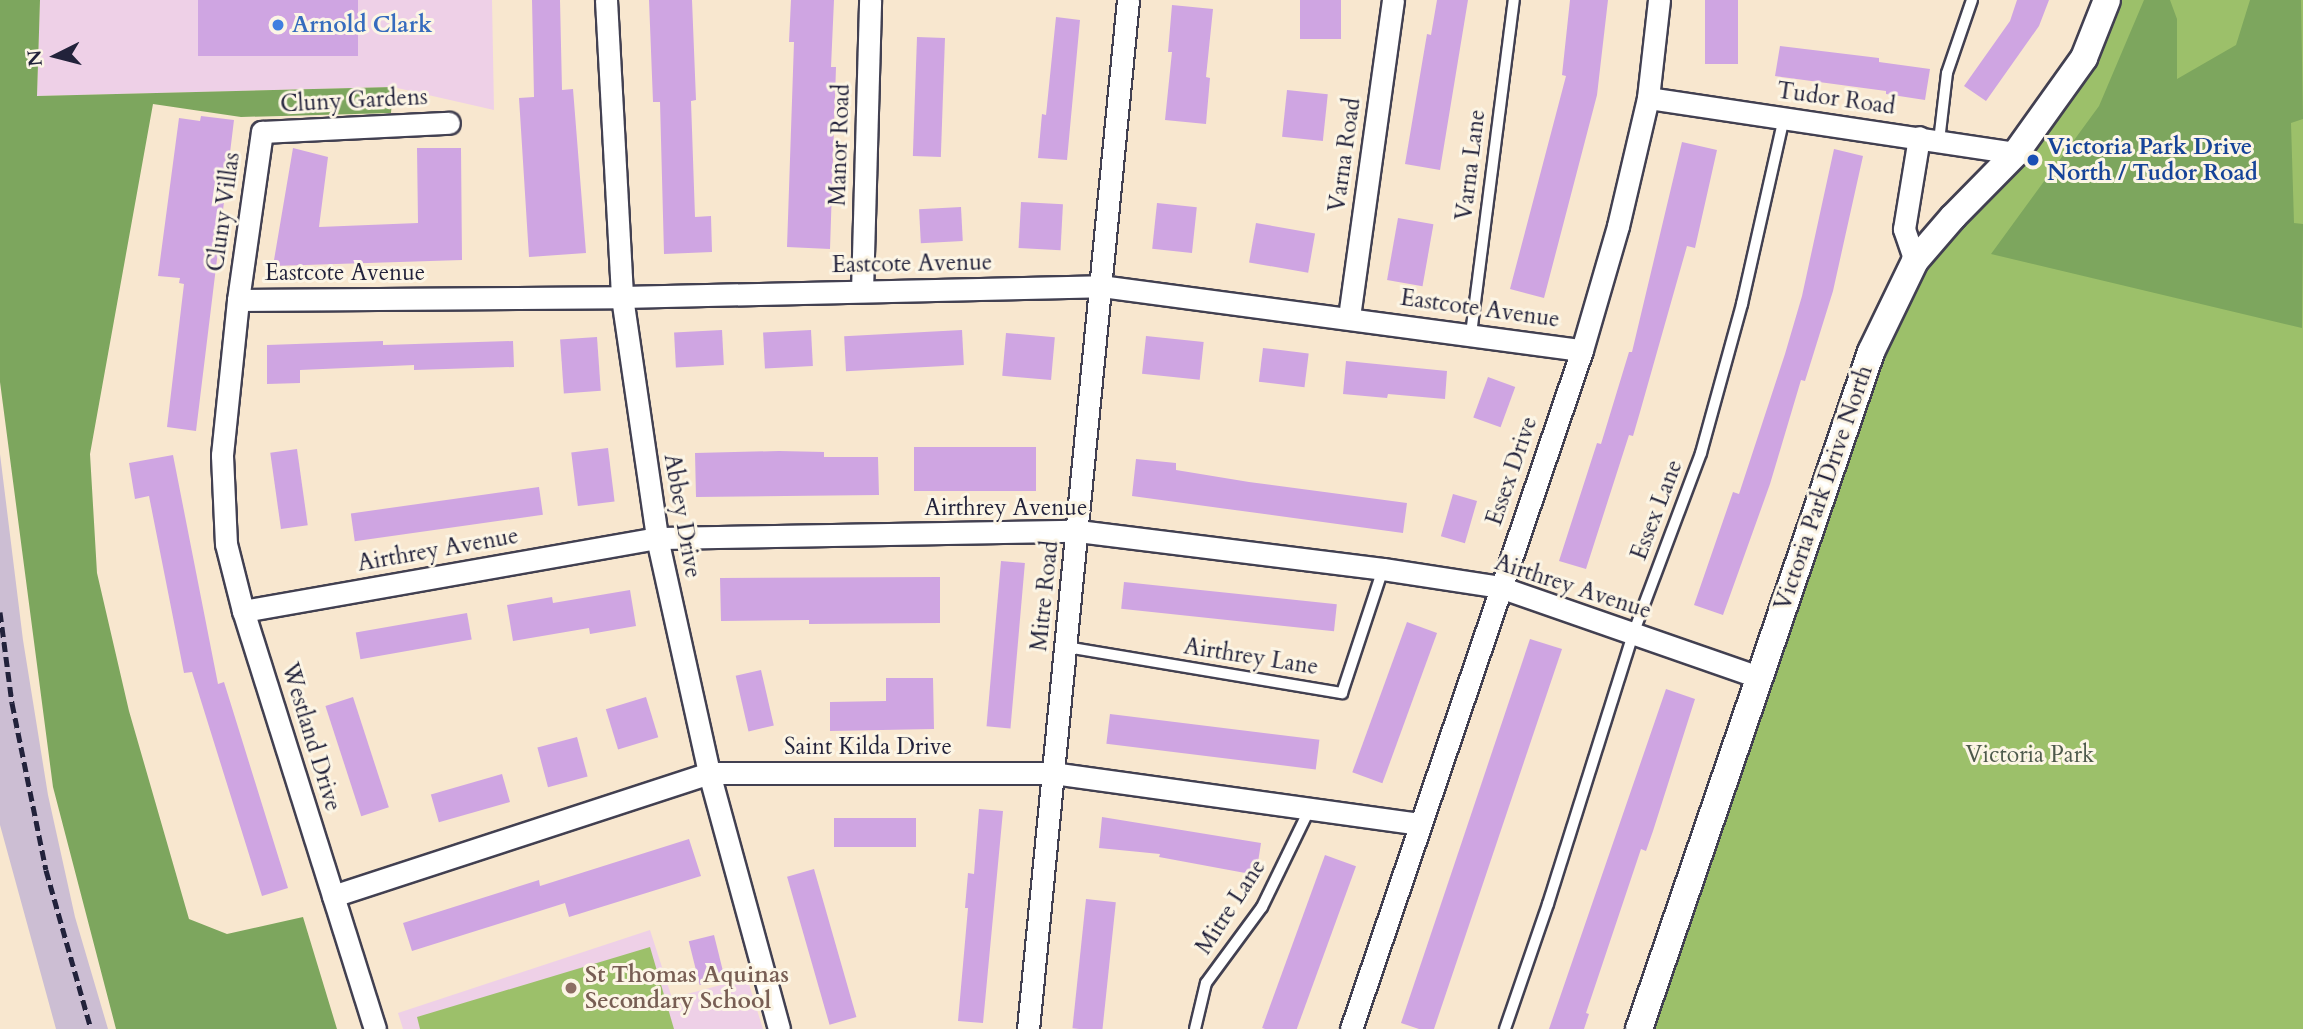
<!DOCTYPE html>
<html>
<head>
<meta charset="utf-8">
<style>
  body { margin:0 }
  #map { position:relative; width:2303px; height:1029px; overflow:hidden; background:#f8e7cf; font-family:Cardo,serif }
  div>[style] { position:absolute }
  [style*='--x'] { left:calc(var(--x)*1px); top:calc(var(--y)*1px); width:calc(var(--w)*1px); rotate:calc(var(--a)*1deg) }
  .built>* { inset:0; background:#eed0e7 }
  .industrial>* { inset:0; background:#ccbed3 }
  .green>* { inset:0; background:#9cc06a }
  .forest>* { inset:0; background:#7da65e }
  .building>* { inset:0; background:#cfa5e2; transform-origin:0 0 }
  .roads { filter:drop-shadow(2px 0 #424051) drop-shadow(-2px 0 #424051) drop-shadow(0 2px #424051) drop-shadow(0 -2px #424051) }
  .service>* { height:10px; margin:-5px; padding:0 5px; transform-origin:5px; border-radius:5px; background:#fff }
  .minor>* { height:21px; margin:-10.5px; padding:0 10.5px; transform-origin:10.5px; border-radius:10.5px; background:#fff }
  .tertiary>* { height:26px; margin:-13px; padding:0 13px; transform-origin:13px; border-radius:13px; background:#fff }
  .rail>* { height:5px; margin-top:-2.5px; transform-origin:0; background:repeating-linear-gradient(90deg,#22223b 0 10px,transparent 0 15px) }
  .dots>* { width:19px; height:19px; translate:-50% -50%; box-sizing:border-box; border:4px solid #fcf5e5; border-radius:50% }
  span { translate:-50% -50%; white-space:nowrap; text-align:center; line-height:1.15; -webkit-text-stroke:6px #fcf5e5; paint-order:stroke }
  .shop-label { font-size:23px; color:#366cbe; font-weight:700 }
  .left { translate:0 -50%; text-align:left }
  .street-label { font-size:23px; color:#22223b }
  .transit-label { font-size:23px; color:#164399; font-weight:700 }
  .park-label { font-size:23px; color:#4d594b }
  .education-label { font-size:23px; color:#785e54; font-weight:700 }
  .north { position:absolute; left:21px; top:21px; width:70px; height:70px; -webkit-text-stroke:5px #fcf5e5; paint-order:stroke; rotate:264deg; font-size:19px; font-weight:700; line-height:28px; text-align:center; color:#22223b }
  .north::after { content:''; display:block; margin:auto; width:24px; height:32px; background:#22223b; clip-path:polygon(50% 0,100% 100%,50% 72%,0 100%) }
</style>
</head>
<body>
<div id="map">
  <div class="built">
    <div style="clip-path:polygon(40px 0,492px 0,494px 110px,393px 87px,37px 96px)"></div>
    <div style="clip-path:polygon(650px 930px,672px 998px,747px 978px,763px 1029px,403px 1029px,398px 1013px)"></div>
  </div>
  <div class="industrial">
    <div style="clip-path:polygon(0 454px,23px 640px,48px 795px,75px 917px,108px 1029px,56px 1029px,0 825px)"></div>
  </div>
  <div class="green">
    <div style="clip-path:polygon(2107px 0,2303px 0,2303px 1029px,1643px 1029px,1915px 261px,2016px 153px)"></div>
    <div style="clip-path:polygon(650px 947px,674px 1029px,420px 1029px,417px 1017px)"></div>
  </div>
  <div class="forest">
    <div style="clip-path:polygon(0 0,40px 0,37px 96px,393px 87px,391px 113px,241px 117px,153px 104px,90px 454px,97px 573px,129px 711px,189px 919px,227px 934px,303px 917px,337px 1029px,116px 1029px,53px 787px,0 382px)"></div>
    <div style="clip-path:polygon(2144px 0,2170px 0,2177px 19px,2177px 79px,2236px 45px,2250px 0,2301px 0,2303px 119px,2291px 123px,2294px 223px,2303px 224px,2302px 328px,1991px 254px,2099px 106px)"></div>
  </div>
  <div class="building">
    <div style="left:198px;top:0;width:160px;height:56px"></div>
    <div style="clip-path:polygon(532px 0,560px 0,562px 90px,573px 89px,586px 253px,529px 257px,519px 98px,534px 97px)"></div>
    <div style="clip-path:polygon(649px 0,692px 0,696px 100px,691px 101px,695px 217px,711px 216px,712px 252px,664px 254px,660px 102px,653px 102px)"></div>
    <div style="clip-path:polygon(791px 0,834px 0,831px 67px,836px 67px,830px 249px,787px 247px,794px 42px,789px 42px)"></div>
    <div style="left:1300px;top:0;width:41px;height:39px"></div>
    <div style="clip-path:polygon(1437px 0,1468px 0,1440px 170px,1405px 164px,1427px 34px,1431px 35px)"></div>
    <div style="clip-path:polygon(1570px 0,1608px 0,1597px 95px,1544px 298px,1510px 289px,1566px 76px,1562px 75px)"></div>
    <div style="left:1705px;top:0;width:33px;height:64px"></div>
    <div style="clip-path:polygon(2017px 0,2049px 0,2039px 26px,1986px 101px,1964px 86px,2010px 21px)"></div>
    <div style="clip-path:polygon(1172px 5px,1213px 9px,1206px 77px,1210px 78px,1206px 124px,1165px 120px,1172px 52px,1168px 52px)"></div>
    <div style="clip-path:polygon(1056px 17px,1080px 20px,1067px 160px,1038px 158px,1042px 114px,1046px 115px)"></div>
    <div style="left:917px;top:37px;width:28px;height:119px;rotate:2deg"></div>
    <div style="clip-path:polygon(1780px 46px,1879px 58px,1879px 62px,1930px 69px,1925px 100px,1886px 94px,1886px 91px,1775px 76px)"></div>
    <div style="left:1287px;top:90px;width:41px;height:47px;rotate:6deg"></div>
    <div style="clip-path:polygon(201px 116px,234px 120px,196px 431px,167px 427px,184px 284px,179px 283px,180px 278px,158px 276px,179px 118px,200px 121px)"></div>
    <div style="clip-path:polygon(1682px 142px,1717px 150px,1695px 248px,1687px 246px,1640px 412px,1633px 436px,1629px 435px,1586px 569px,1559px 561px,1597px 443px,1601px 444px,1629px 352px,1632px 352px)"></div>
    <div style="clip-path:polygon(293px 148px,328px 157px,319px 227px,418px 223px,417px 148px,461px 148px,462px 260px,273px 266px)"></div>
    <div style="clip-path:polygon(1834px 149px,1863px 156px,1833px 291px,1805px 381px,1801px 380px,1770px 484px,1723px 615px,1694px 605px,1733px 492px,1739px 494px,1785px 354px,1802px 296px)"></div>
    <div style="left:1021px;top:202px;width:42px;height:46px;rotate:3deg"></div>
    <div style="left:1157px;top:203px;width:40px;height:46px;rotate:6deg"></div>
    <div style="left:961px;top:207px;width:34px;height:42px;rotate:87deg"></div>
    <div style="left:1398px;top:218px;width:36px;height:63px;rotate:10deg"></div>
    <div style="left:1256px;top:223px;width:60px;height:40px;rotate:10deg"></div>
    <div style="left:722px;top:330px;width:35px;height:48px;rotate:87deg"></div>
    <div style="left:811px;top:330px;width:36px;height:48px;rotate:87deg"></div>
    <div style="left:962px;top:330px;width:35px;height:118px;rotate:87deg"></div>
    <div style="left:1006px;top:333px;width:49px;height:43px;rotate:5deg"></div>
    <div style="left:1146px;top:336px;width:58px;height:38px;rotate:6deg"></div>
    <div style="left:597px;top:337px;width:54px;height:37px;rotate:86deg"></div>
    <div style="clip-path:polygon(383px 341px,383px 345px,513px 341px,514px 367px,414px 370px,414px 365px,300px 370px,300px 383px,267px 384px,267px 345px)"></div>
    <div style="left:1263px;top:348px;width:46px;height:34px;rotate:7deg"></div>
    <div style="clip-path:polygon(1346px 361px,1447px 371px,1445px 399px,1388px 394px,1387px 398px,1343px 394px)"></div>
    <div style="left:1488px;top:377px;width:29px;height:43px;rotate:20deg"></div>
    <div style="left:914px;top:447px;width:122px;height:44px"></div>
    <div style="left:608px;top:448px;width:54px;height:37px;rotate:83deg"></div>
    <div style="left:297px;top:449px;width:77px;height:27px;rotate:82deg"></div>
    <div style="clip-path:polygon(779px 451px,824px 452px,824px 457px,878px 457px,879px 495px,696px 497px,695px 453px)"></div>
    <div style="clip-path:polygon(173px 455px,218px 684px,224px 682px,288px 888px,262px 896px,192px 672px,184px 673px,149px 496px,135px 499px,129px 463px)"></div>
    <div style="clip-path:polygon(1136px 459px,1176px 463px,1176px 470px,1249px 482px,1407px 503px,1403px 533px,1132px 496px)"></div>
    <div style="left:539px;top:487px;width:28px;height:190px;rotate:82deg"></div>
    <div style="left:1453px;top:494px;width:25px;height:44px;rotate:16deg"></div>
    <div style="left:1001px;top:561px;width:24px;height:166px;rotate:5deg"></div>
    <div style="clip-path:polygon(940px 577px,940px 623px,809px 624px,809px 620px,721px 621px,720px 578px)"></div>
    <div style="left:1124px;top:582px;width:214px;height:27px;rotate:6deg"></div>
    <div style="clip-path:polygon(630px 590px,636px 626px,590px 634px,589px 628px,513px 641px,507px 605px,552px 597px,553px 603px)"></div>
    <div style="left:467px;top:613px;width:27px;height:113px;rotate:80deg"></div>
    <div style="left:1407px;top:622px;width:32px;height:160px;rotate:20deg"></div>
    <div style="clip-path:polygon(1530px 639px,1562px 649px,1434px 1029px,1419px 1029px,1401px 1023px)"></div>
    <div style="left:761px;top:670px;width:57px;height:26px;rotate:77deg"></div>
    <div style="clip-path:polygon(886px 678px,933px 678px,934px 729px,830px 731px,830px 702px,886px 701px)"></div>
    <div style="clip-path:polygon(1666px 689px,1695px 699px,1653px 831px,1646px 851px,1641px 849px,1586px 1013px,1589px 1014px,1584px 1029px,1549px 1029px)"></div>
    <div style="left:353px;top:697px;width:116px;height:29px;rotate:72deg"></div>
    <div style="left:646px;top:697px;width:42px;height:42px;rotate:73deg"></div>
    <div style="left:1110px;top:714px;width:211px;height:30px;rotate:7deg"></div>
    <div style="left:577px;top:737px;width:41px;height:41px;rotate:75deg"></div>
    <div style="left:502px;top:774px;width:29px;height:74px;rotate:74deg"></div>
    <div style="clip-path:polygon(979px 809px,1003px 811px,983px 1023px,958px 1021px,968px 908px,965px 908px,968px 873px,974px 874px)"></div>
    <div style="clip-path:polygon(1102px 817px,1261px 843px,1256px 875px,1159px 857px,1160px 854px,1099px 848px)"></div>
    <div style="left:834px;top:818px;width:82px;height:29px"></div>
    <div style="clip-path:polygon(689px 839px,701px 876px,569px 917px,565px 903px,412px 951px,403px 923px,539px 880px,540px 886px)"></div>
    <div style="left:1325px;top:855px;width:33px;height:184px;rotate:20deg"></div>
    <div style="left:814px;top:869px;width:154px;height:28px;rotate:74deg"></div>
    <div style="left:1086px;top:899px;width:30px;height:130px;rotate:6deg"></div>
    <div style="left:714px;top:935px;width:45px;height:26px;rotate:76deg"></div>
  </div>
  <div class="roads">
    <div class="service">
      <div style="--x:1939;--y:141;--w:68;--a:-83.3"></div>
      <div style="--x:1947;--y:73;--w:77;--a:-71.1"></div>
      <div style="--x:1471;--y:334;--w:337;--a:-82.7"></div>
      <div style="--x:1066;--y:647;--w:280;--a:9.5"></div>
      <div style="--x:1342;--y:693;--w:131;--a:-71.7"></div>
      <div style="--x:1195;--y:1029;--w:47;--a:-76.6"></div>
      <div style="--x:1206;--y:983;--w:94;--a:-53.6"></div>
      <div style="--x:1262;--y:907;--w:108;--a:-64.1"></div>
      <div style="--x:1505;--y:1029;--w:132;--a:-71"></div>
      <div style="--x:1548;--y:904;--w:283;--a:-72.5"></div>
      <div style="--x:1633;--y:634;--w:193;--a:-69.4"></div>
      <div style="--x:1701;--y:453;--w:155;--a:-74.6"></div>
      <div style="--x:1742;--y:304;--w:191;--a:-77.3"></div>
    </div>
    <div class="minor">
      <div style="--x:606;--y:0;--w:297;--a:86.9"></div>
      <div style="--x:622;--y:297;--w:244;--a:81.7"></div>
      <div style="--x:657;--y:538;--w:241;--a:77.5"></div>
      <div style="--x:709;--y:773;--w:265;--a:74.7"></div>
      <div style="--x:1648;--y:98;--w:372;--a:8.5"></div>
      <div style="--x:1915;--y:261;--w:34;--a:-109"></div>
      <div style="--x:1904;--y:229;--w:93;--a:-80.7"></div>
      <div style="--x:862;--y:291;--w:291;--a:-88.4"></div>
      <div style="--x:238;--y:300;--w:384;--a:-0.4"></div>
      <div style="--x:622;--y:297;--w:479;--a:-1.3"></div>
      <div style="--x:1101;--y:286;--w:485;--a:7.6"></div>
      <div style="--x:1349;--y:317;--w:320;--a:-82.1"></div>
      <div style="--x:243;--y:611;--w:420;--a:-10"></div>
      <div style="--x:657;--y:538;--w:421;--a:-1"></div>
      <div style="--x:1078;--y:531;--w:307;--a:7.1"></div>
      <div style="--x:1383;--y:569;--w:118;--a:8.7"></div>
      <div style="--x:1500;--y:587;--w:273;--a:19.2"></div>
      <div style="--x:333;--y:896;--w:396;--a:-18.1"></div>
      <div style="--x:709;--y:773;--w:344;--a:0"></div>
      <div style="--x:1053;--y:773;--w:370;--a:7.9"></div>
      <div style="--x:375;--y:1029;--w:438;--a:-107.5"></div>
      <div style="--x:243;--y:611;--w:69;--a:-104.2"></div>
      <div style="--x:226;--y:544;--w:89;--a:-92.6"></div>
      <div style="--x:222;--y:455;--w:156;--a:-84.1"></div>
      <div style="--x:238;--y:300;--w:170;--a:-81.9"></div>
      <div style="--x:262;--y:132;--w:187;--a:-2.8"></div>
      <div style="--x:1028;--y:1029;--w:1034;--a:-84.45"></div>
      <div style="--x:1351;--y:1029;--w:717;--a:-71.21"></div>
      <div style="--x:1582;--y:350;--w:129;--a:-73.8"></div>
      <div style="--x:1618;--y:226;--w:131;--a:-76.8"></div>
      <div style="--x:1648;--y:98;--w:99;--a:-83.6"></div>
    </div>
    <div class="tertiary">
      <div style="--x:1639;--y:1029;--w:716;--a:-71.08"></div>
      <div style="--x:1871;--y:352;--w:101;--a:-64.2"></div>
      <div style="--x:1915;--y:261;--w:58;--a:-49.2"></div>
      <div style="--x:1953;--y:217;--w:90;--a:-45.5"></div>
      <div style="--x:2016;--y:153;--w:117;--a:-54.4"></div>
      <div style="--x:2084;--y:58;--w:62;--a:-68.4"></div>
    </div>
  </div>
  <div class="rail">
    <div style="--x:0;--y:612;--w:92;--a:82.5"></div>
    <div style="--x:12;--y:703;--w:170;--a:78.5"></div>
    <div style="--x:46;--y:870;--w:165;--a:74.2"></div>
  </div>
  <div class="dots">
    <div style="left:278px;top:25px;background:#3f7fe0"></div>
    <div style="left:2033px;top:160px;background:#1a4fb4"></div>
    <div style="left:571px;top:988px;background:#8d6e63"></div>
  </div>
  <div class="shop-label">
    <span class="left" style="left:292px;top:25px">Arnold Clark</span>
  </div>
  <div class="street-label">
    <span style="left:1836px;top:99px;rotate:8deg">Tudor Road</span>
    <span style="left:354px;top:101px;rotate:-3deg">Cluny Gardens</span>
    <span style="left:840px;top:145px;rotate:-88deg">Manor Road</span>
    <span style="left:1345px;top:155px;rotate:-82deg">Varna Road</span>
    <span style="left:1471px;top:165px;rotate:-83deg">Varna Lane</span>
    <span style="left:224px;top:212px;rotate:-82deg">Cluny Villas</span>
    <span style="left:912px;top:264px;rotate:-1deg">Eastcote Avenue</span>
    <span style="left:345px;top:273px">Eastcote Avenue</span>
    <span style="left:1480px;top:309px;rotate:8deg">Eastcote Avenue</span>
    <span style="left:1512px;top:471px;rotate:-71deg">Essex Drive</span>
    <span style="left:1824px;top:488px;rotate:-71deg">Victoria Park Drive North</span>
    <span style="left:1006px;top:508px">Airthrey Avenue</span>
    <span style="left:1657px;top:510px;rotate:-69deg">Essex Lane</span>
    <span style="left:682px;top:516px;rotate:80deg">Abbey Drive</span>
    <span style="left:438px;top:550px;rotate:-10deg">Airthrey Avenue</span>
    <span style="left:1573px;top:587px;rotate:18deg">Airthrey Avenue</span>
    <span style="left:1045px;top:596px;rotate:-84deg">Mitre Road</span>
    <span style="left:1251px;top:657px;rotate:9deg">Airthrey Lane</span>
    <span style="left:311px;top:737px;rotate:73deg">Westland Drive</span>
    <span style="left:868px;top:747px">Saint Kilda Drive</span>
    <span style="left:1231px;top:907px;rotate:-57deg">Mitre Lane</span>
  </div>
  <div class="transit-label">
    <span class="left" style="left:2047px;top:160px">Victoria Park Drive<br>North / Tudor Road</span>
  </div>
  <div class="park-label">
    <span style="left:2030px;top:755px">Victoria Park</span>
  </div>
  <div class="education-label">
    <span class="left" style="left:585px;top:988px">St Thomas Aquinas<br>Secondary School</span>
  </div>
  <div class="north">N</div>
</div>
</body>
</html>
